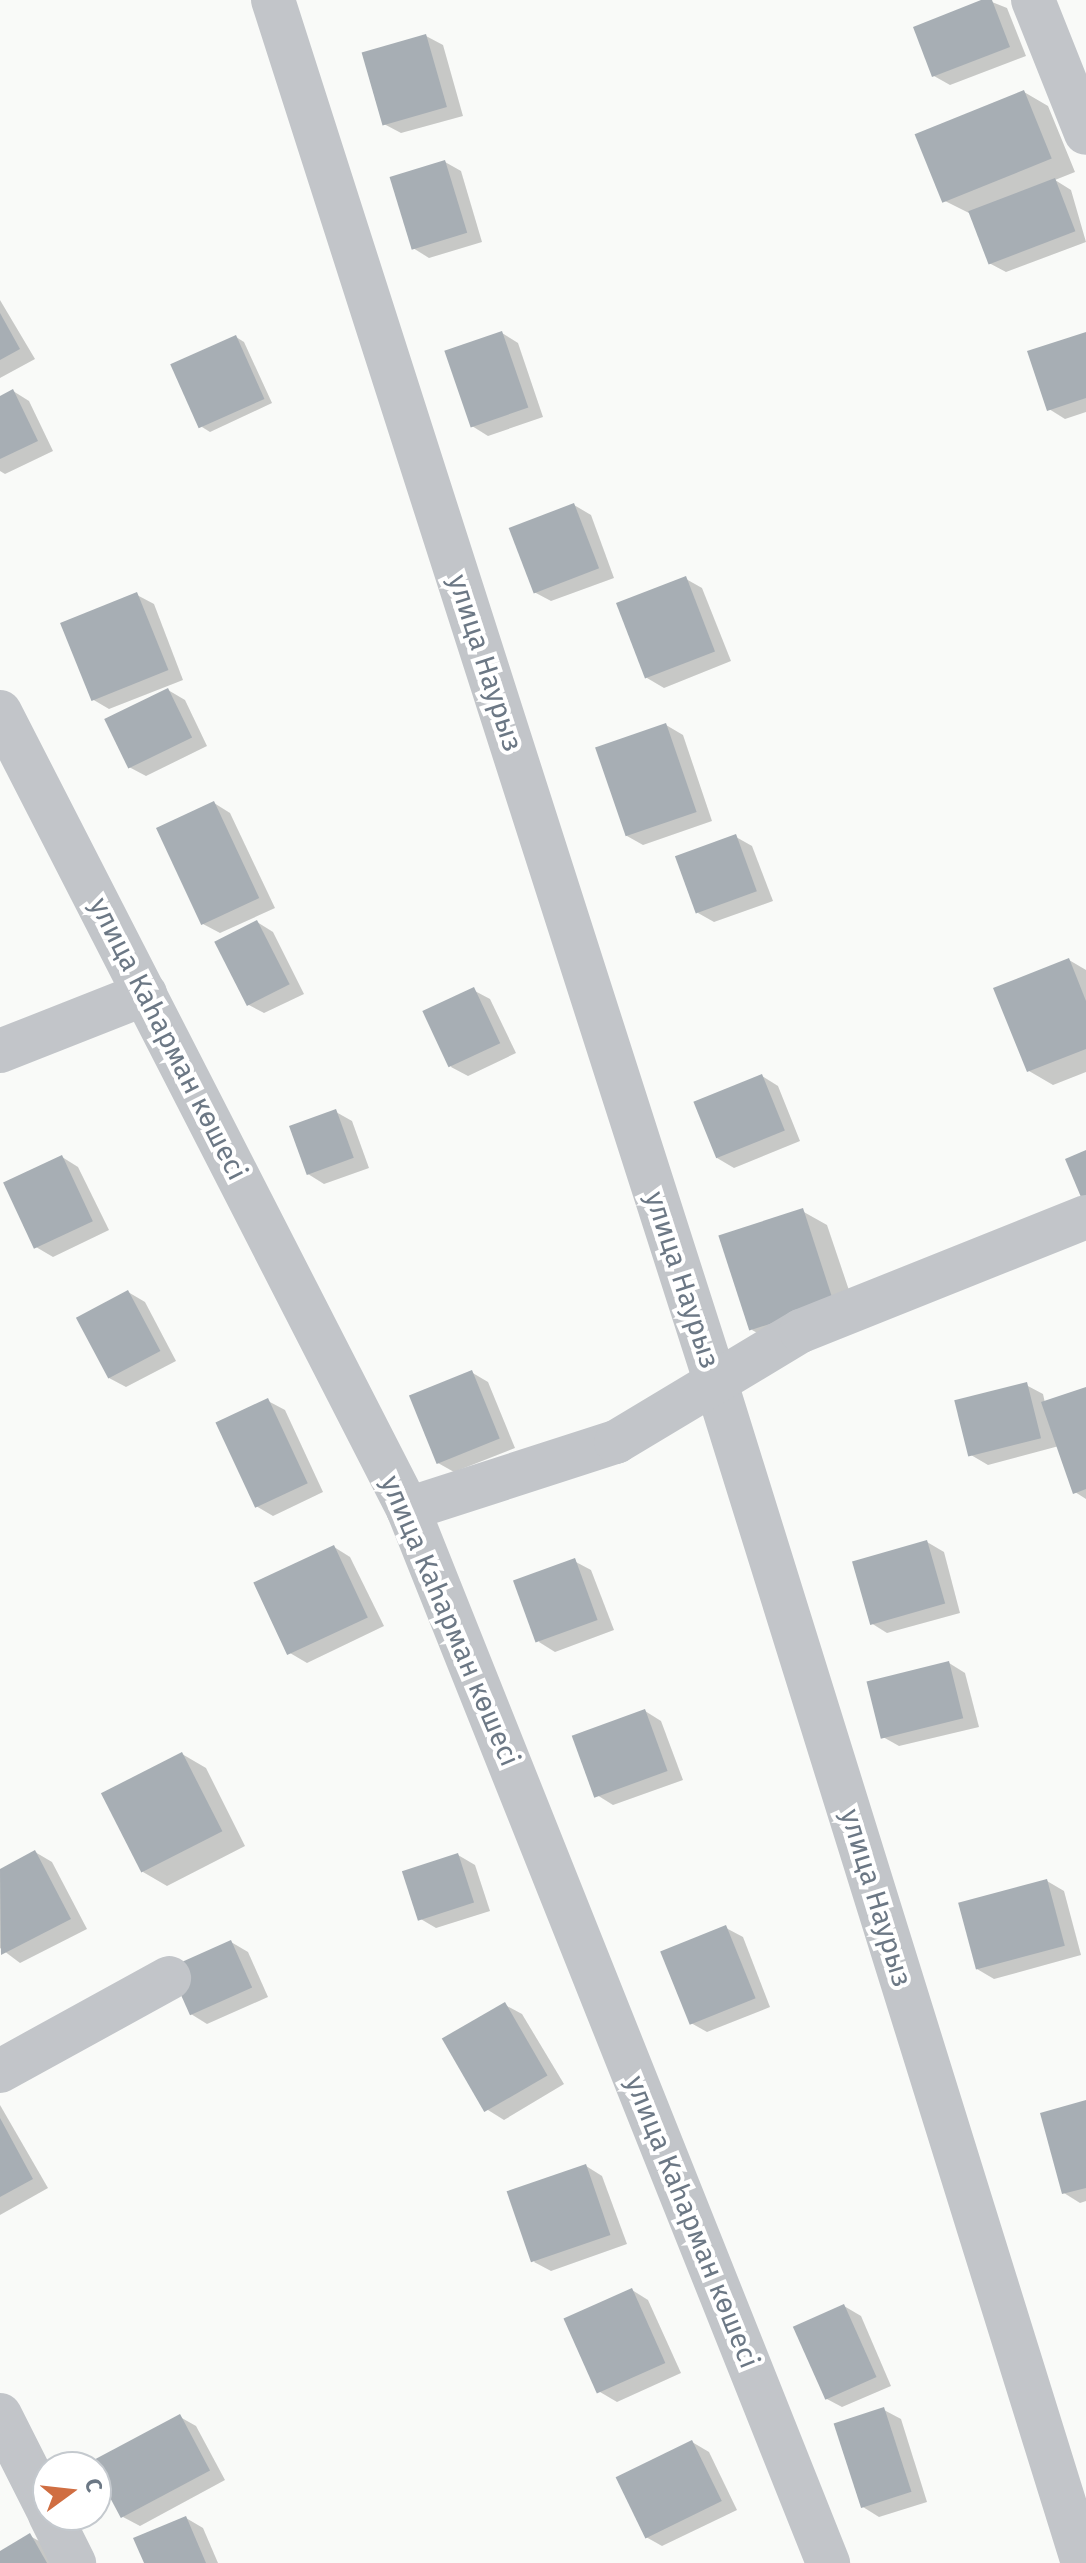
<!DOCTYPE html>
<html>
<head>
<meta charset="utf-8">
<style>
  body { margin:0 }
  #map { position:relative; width:1086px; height:2563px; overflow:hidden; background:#f9faf8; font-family:"Fira Sans",sans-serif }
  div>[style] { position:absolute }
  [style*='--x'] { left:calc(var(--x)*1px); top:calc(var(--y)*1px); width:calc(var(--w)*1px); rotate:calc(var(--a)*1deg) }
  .shadow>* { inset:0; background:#0003 }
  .building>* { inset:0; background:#a7aeb4; transform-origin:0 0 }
  .minor>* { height:44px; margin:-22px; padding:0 22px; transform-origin:22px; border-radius:22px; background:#c2c5c9 }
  span { translate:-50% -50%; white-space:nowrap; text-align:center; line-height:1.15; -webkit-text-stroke:8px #fff; paint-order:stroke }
  .street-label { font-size:28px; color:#6c7885 }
  .north { position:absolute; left:32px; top:2451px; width:80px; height:80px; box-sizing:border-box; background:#fff; border:2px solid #c4c9ce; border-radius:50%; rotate:75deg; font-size:22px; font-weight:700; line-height:32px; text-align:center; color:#6c7885 }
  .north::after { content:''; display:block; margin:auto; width:28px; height:36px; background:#d06e42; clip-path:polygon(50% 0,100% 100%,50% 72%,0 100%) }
</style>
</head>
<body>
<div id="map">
  <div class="shadow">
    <div style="clip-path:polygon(987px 0,1007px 8px,1026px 56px,950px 85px,934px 76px)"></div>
    <div style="clip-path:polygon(426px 36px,443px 45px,463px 116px,401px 133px,384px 124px)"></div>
    <div style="clip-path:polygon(1024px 92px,1048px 106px,1075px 172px,1055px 180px,1071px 190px,1086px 242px,1006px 272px,989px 263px,971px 214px,945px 201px)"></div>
    <div style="clip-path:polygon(445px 162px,461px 171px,482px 242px,429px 258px,413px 248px)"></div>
    <div style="clip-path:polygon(0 300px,35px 359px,0 378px)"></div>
    <div style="clip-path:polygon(502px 333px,518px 343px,543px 417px,488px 436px,472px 426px)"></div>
    <div style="clip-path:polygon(1086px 334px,1086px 412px,1065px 419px,1049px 409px)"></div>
    <div style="clip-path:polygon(236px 337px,244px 342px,272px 403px,210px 432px,202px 427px)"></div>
    <div style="clip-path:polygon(13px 391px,29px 401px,53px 451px,5px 474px,0 471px,0 398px)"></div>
    <div style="clip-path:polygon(574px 505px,591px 515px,614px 578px,551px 601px,534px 592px)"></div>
    <div style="clip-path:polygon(686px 579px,702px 588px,731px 661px,664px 688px,647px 678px)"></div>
    <div style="clip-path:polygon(137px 595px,154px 604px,183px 680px,109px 709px,92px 699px)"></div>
    <div style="clip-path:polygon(168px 690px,185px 700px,207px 746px,146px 776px,129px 767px)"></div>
    <div style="clip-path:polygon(666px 725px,683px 735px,712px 821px,643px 845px,627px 836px)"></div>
    <div style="clip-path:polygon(214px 803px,230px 813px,275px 908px,220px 933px,203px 924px)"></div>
    <div style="clip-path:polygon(736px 837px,752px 846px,773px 901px,714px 922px,698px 913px)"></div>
    <div style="clip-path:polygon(257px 922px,273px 932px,304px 994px,264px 1013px,247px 1004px)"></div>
    <div style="clip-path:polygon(1069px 960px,1086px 970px,1086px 1072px,1053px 1085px,1029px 1071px)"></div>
    <div style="clip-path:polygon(473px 990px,490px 999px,516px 1053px,468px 1076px,451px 1067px)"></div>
    <div style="clip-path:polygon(762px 1076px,778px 1086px,800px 1141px,734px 1168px,717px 1158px)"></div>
    <div style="clip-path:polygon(336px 1112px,352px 1121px,369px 1168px,324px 1184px,308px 1174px)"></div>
    <div style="clip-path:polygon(62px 1157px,78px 1167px,109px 1230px,53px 1257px,36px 1247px)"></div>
    <div style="clip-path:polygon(802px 1211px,827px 1225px,858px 1317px,777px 1344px,752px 1330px)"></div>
    <div style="clip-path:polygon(128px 1292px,145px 1302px,176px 1361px,126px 1387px,109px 1378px)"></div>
    <div style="clip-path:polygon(471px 1372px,488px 1382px,515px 1448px,454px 1472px,438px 1463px)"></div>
    <div style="clip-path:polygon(1026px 1385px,1043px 1394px,1045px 1403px,1086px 1389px,1086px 1499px,1075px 1492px,1059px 1446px,988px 1465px,971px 1455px)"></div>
    <div style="clip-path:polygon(268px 1401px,285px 1410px,323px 1492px,273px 1516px,256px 1506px)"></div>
    <div style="clip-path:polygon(927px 1542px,944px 1552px,960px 1613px,887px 1633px,871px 1623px)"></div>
    <div style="clip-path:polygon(334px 1547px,350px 1557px,384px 1626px,307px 1663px,290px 1653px)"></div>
    <div style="clip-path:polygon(574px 1561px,591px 1570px,614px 1630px,555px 1652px,539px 1642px)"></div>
    <div style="clip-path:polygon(949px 1663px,965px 1673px,979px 1727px,899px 1746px,883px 1737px)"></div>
    <div style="clip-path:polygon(645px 1711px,661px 1721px,683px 1780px,613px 1805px,597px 1795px)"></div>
    <div style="clip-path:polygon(182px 1754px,206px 1768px,245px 1846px,167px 1886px,143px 1872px)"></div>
    <div style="clip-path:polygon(35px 1852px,52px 1862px,87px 1929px,20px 1963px,0 1948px,0 1871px)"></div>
    <div style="clip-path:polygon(458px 1855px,475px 1865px,490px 1911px,436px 1928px,419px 1918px)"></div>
    <div style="clip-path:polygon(1047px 1881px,1064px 1891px,1081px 1955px,994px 1979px,977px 1969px)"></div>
    <div style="clip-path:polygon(726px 1928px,743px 1937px,770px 2007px,707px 2032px,691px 2023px)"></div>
    <div style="clip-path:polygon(231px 1942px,248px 1952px,268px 1997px,207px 2024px,191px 2014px)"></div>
    <div style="clip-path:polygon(505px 2005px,522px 2014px,564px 2084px,504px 2120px,488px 2110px)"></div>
    <div style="clip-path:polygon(1086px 2102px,1086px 2201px,1080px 2203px,1064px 2193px)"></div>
    <div style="clip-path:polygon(0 2105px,48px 2188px,0 2215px)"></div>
    <div style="clip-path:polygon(586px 2166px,602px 2176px,627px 2244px,551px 2271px,534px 2262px)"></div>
    <div style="clip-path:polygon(632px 2290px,648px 2300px,681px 2373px,617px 2402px,600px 2392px)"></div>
    <div style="clip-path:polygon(844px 2306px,861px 2316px,891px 2386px,842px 2407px,825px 2398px)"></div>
    <div style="clip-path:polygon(884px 2410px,901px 2419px,927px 2502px,879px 2517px,863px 2507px)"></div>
    <div style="clip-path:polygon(180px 2417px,196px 2426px,225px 2480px,140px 2526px,123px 2517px)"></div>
    <div style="clip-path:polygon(692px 2442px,709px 2452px,737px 2510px,662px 2546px,646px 2537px)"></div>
    <div style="clip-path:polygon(186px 2518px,203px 2528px,218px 2563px,146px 2563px)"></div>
    <div style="clip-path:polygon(30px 2536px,46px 2545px,57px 2563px,0 2563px,0 2553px)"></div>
  </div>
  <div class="building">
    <div style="clip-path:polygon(981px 0,992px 0,1010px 47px,932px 77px,913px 27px)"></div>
    <div style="left:426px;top:34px;width:76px;height:67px;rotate:74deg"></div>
    <div style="left:1024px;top:90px;width:74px;height:118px;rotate:68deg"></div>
    <div style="left:445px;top:160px;width:76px;height:58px;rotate:73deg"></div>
    <div style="left:1055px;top:178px;width:57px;height:93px;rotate:69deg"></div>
    <div style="clip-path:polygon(0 313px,20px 349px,0 360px)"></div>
    <div style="left:502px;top:331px;width:81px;height:61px;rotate:71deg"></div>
    <div style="clip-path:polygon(1086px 332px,1086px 398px,1047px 411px,1027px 351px)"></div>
    <div style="left:236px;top:335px;width:70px;height:72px;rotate:66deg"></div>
    <div style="clip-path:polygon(13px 389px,38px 441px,0 459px,0 396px)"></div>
    <div style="left:574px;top:503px;width:70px;height:70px;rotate:69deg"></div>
    <div style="left:686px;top:576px;width:81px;height:75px;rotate:69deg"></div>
    <div style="left:137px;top:592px;width:84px;height:83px;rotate:68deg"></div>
    <div style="left:168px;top:688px;width:55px;height:71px;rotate:64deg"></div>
    <div style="left:666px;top:723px;width:94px;height:75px;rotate:71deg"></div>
    <div style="left:214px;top:801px;width:107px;height:64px;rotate:65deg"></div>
    <div style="left:736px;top:834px;width:61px;height:65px;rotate:70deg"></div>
    <div style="left:257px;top:920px;width:72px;height:48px;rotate:63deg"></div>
    <div style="clip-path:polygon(1069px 958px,1086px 1001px,1086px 1049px,1027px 1072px,993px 988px)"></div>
    <div style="left:474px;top:987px;width:62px;height:57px;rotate:65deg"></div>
    <div style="left:762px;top:1074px;width:61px;height:74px;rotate:68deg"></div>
    <div style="left:336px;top:1109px;width:52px;height:50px;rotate:70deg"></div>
    <div style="clip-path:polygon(1086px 1150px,1086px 1209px,1065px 1159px)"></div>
    <div style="left:62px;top:1155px;width:73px;height:65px;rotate:65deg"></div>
    <div style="left:803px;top:1208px;width:100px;height:89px;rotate:72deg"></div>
    <div style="left:128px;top:1290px;width:69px;height:59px;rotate:62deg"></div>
    <div style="left:472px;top:1370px;width:74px;height:68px;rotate:68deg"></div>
    <div style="left:1027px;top:1382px;width:58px;height:75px;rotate:76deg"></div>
    <div style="clip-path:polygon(1086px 1387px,1086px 1489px,1073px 1494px,1041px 1402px)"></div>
    <div style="left:268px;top:1398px;width:94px;height:58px;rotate:65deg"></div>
    <div style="left:927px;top:1540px;width:66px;height:78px;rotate:74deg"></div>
    <div style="left:334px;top:1545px;width:80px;height:89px;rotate:65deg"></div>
    <div style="left:575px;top:1558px;width:66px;height:66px;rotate:70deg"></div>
    <div style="left:949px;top:1661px;width:59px;height:85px;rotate:76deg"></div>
    <div style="left:645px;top:1709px;width:66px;height:78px;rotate:70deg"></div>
    <div style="left:182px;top:1752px;width:89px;height:91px;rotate:63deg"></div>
    <div style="clip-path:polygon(35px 1850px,71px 1919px,1px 1955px,0 1869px)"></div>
    <div style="left:458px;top:1853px;width:52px;height:59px;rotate:72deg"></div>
    <div style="left:1047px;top:1879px;width:69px;height:92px;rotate:75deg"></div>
    <div style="left:726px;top:1925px;width:79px;height:71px;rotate:68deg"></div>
    <div style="left:231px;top:1940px;width:52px;height:68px;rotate:66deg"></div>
    <div style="left:505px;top:2002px;width:85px;height:73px;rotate:60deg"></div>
    <div style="clip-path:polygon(1086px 2100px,1086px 2188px,1062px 2194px,1040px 2113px)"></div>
    <div style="clip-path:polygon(0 2118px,33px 2179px,0 2197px)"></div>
    <div style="left:586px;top:2164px;width:75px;height:84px;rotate:71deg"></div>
    <div style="left:632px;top:2288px;width:82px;height:75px;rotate:66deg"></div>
    <div style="left:844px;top:2304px;width:80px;height:56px;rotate:66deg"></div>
    <div style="left:884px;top:2407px;width:89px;height:53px;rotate:72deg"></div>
    <div style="left:180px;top:2414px;width:64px;height:101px;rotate:62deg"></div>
    <div style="left:692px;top:2440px;width:68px;height:85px;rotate:64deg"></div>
    <div style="clip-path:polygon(186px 2516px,206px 2563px,144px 2563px,133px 2538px)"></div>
    <div style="clip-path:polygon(30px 2533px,47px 2563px,0 2563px,0 2551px)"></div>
  </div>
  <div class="minor">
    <div style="--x:273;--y:0;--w:1449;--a:72.24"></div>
    <div style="--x:715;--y:1380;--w:1239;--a:72.72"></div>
    <div style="--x:1033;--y:0;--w:143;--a:68.3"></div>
    <div style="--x:0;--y:712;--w:895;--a:62.89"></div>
    <div style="--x:408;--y:1509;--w:1135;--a:68.27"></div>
    <div style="--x:0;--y:1051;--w:156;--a:-21.5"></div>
    <div style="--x:408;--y:1509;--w:219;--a:-17.9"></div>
    <div style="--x:616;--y:1442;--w:216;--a:-31"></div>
    <div style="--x:801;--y:1331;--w:307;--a:-21.8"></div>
    <div style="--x:0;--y:2071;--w:193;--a:-28.8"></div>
    <div style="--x:0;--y:2415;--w:106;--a:63.2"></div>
    <div style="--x:50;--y:2515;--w:54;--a:63.4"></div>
  </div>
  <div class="street-label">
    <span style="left:485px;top:663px;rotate:72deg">улица Наурыз</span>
    <span style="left:168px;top:1039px;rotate:63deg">улица Каһарман көшесі</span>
    <span style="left:682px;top:1280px;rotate:72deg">улица Наурыз</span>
    <span style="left:450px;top:1621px;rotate:67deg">улица Каһарман көшесі</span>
    <span style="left:876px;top:1898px;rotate:73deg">улица Наурыз</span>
    <span style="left:692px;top:2222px;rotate:68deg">улица Каһарман көшесі</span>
  </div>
  <div class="north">С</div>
</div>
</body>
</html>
